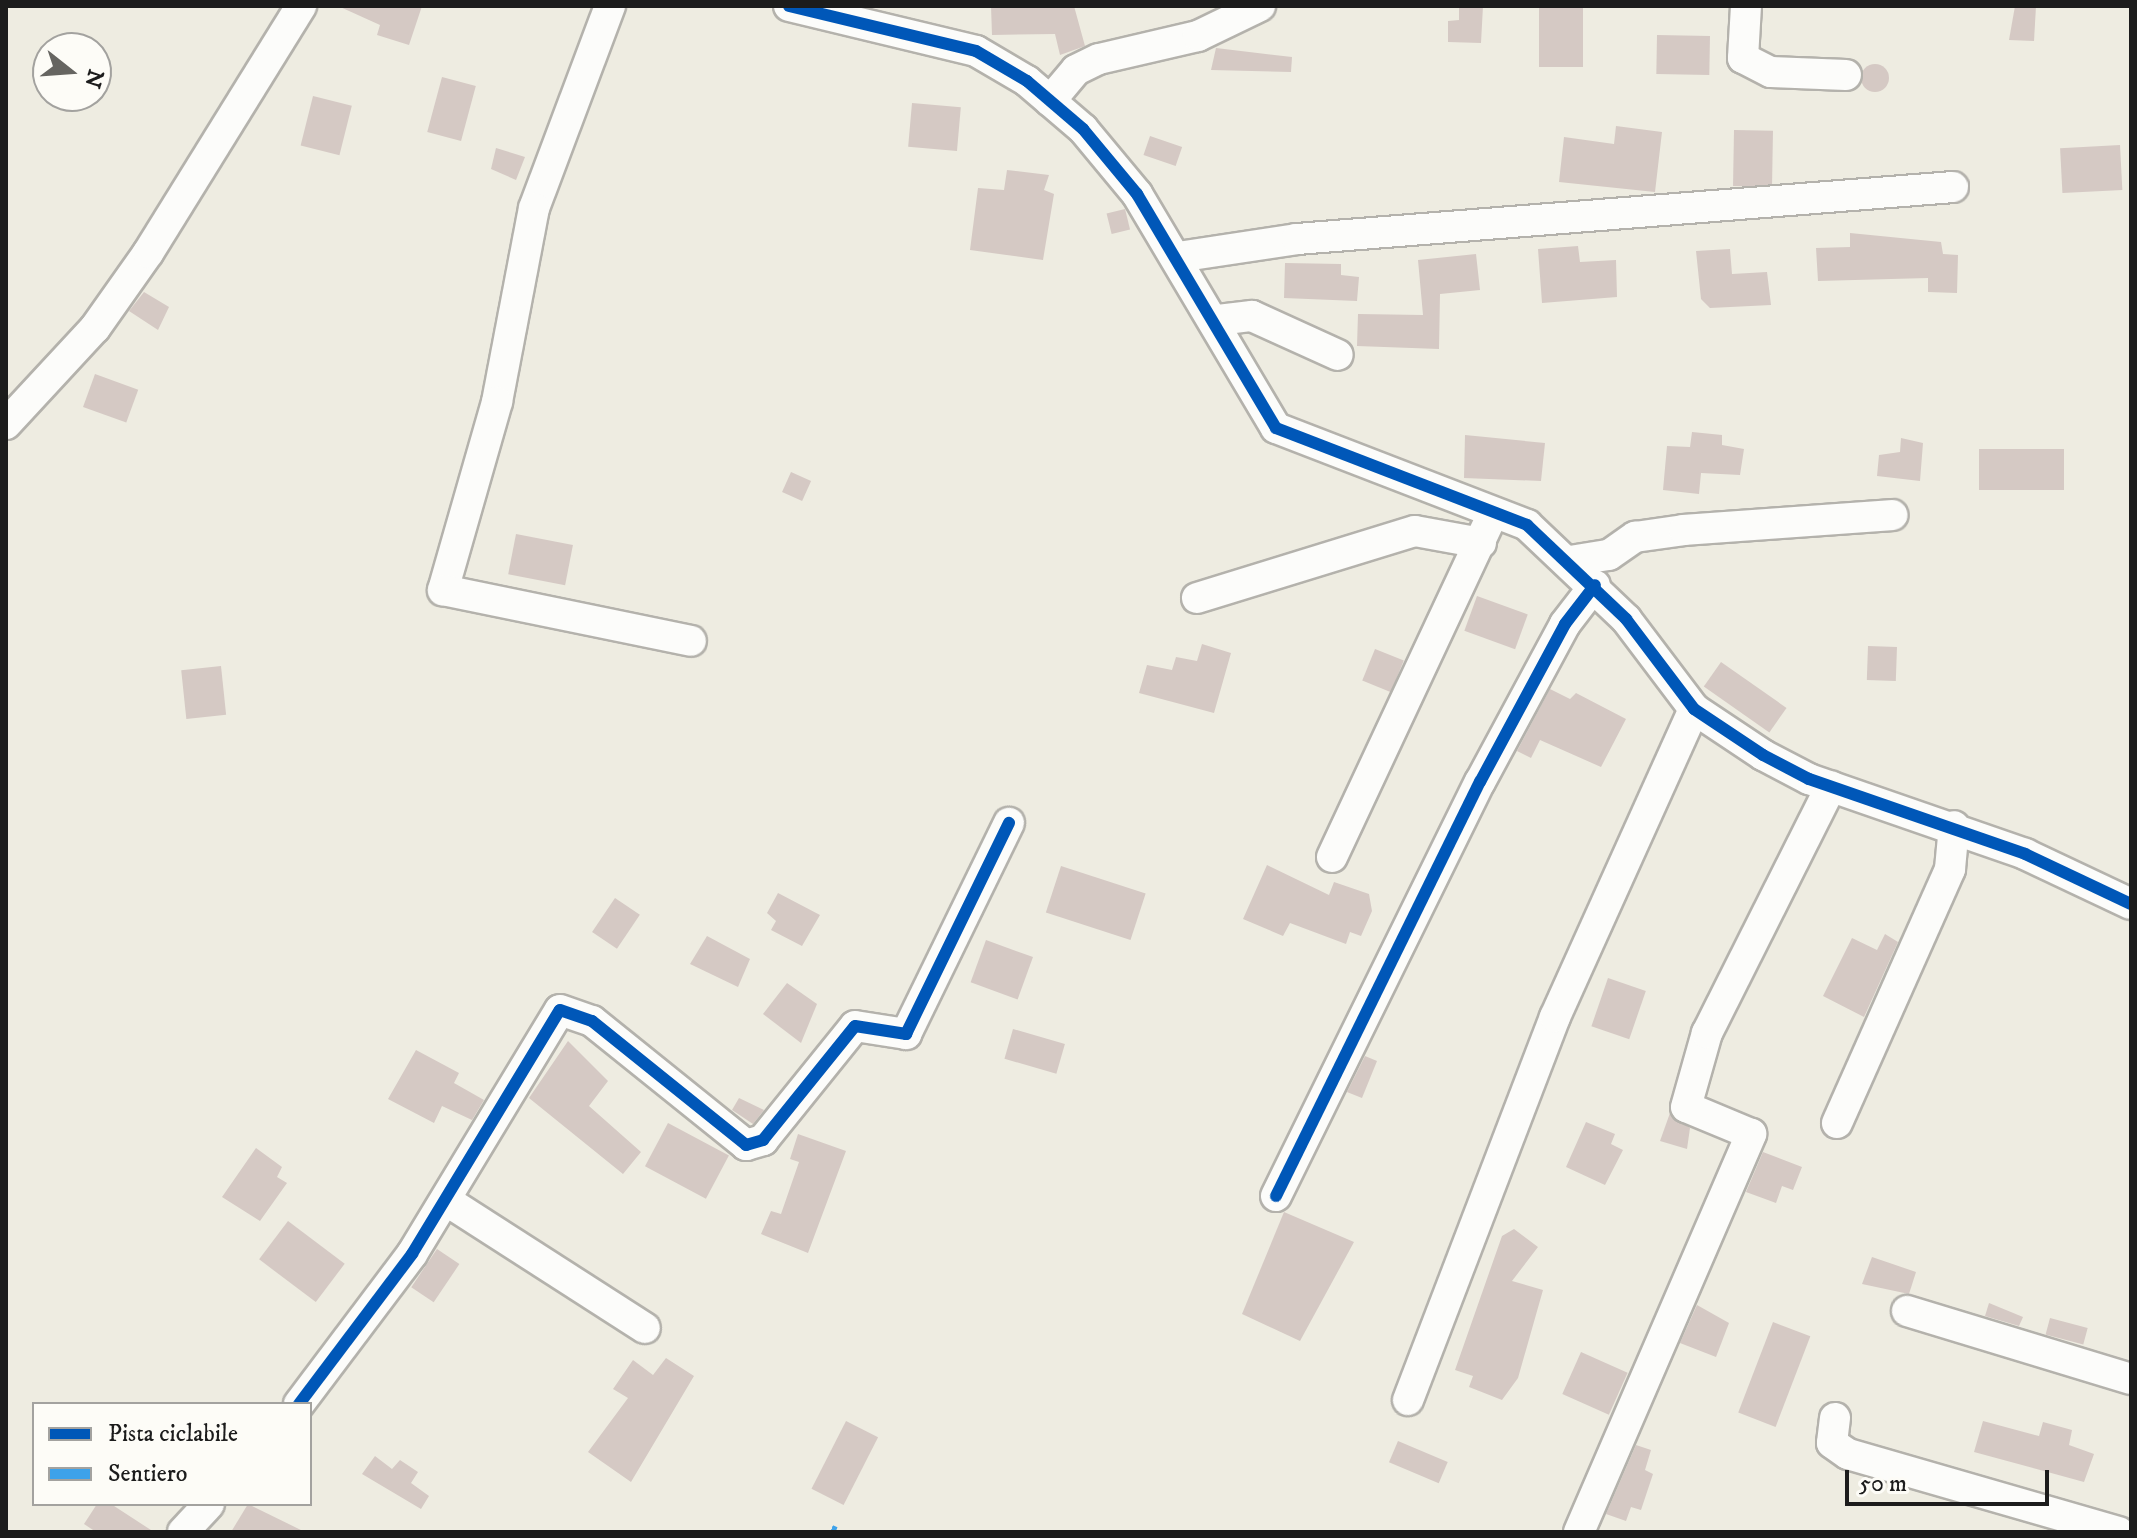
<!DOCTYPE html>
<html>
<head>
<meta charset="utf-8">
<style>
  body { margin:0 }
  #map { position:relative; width:2137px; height:1538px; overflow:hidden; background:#eeece1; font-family:"IM FELL DW Pica",serif }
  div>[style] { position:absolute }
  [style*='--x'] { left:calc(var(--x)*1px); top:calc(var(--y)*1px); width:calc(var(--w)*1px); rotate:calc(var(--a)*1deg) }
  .building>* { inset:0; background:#d5c9c4; transform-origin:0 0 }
  .round { border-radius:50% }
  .roads { filter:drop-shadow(2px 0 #b4b2ac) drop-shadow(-2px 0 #b4b2ac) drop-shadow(0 2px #b4b2ac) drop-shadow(0 -2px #b4b2ac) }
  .minor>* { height:30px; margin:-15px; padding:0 15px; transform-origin:15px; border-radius:15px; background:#fcfcfa }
  .quiet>* { height:10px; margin-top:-5px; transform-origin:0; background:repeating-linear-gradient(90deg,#3da2ea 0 20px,transparent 0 30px) }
  .cycleway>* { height:12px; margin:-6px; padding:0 6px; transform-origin:6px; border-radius:6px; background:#0057b8 }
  span { translate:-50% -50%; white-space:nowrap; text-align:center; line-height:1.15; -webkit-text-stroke:6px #fdfcf7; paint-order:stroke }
  .frame { position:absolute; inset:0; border:8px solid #1c1c1c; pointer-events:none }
  .legend { position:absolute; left:32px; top:1402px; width:280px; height:104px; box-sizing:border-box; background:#fdfcf7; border:2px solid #a3a29f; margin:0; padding:10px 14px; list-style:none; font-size:24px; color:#1c1c1c }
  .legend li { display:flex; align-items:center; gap:16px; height:40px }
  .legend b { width:40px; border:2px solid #a3a29f }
  .north { position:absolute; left:32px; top:32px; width:80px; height:80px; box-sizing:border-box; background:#fdfcf7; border:2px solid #a3a29f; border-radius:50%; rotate:107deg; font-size:22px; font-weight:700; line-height:32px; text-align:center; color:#1c1c1c }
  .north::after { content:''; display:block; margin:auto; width:28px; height:36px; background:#666561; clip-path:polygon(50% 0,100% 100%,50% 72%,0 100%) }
  .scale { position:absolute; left:1845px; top:1470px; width:204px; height:36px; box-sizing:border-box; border:4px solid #1c1c1c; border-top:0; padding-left:10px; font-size:24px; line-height:28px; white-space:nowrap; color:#1c1c1c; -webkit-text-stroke:6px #fdfcf7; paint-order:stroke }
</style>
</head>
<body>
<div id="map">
  <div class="building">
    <div style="clip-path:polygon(338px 6px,422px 6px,409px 45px,377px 35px,380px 25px)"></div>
    <div style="clip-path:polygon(991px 6px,1074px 6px,1085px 46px,1060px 55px,1055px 34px,992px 35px)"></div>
    <div style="clip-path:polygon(1459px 6px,1483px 6px,1481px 43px,1448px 42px,1448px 21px,1459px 20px)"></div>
    <div style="left:1539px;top:6px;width:44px;height:61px"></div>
    <div style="clip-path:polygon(2015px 6px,2036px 6px,2034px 41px,2009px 40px)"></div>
    <div style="left:1657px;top:35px;width:53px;height:39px;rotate:1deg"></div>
    <div style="clip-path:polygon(1216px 48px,1292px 57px,1291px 72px,1211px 70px)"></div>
    <div class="round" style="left:1861px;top:64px;width:28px;height:28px"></div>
    <div style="left:442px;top:77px;width:35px;height:57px;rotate:15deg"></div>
    <div style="left:313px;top:96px;width:40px;height:51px;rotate:14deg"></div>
    <div style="left:912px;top:103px;width:49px;height:44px;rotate:5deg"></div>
    <div style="clip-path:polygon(1616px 126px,1662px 132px,1655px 192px,1559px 182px,1564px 137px,1614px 144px)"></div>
    <div style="left:1734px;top:130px;width:39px;height:56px;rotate:1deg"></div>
    <div style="left:1150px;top:136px;width:34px;height:20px;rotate:19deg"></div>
    <div style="left:2120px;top:145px;width:45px;height:60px;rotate:87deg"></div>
    <div style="clip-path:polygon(496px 148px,525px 157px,516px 180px,491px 169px)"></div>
    <div style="clip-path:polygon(1007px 170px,1049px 175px,1044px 190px,1054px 194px,1043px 260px,970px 250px,978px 188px,1004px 190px)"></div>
    <div style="left:1125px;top:209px;width:21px;height:19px;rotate:76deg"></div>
    <div style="clip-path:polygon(1850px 233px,1941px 242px,1943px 254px,1958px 255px,1957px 293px,1928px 292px,1928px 278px,1818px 281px,1816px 248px,1850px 247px)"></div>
    <div style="clip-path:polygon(1578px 246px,1580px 262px,1616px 260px,1617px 297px,1542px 303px,1538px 249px)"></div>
    <div style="clip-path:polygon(1730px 249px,1732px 274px,1767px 272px,1771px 305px,1710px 308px,1701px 299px,1696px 251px)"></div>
    <div style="clip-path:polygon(1476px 254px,1480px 290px,1440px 294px,1439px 349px,1357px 346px,1358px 314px,1423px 315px,1418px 260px)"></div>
    <div style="clip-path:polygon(1285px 263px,1341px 264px,1341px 275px,1359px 277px,1357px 301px,1284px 298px)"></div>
    <div style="clip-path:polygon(144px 292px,169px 307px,158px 330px,129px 311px)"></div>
    <div style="left:95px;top:374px;width:46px;height:35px;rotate:20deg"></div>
    <div style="clip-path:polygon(1692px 432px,1722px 435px,1722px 445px,1744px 449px,1740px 475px,1701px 473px,1699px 494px,1663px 490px,1667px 446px,1690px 447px)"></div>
    <div style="clip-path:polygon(1465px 435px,1545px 443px,1541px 481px,1464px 478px)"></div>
    <div style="clip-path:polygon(1901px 438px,1923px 443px,1920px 481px,1877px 476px,1879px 455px,1900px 452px)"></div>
    <div style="left:1979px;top:449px;width:85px;height:41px"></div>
    <div style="left:791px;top:472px;width:22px;height:22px;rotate:24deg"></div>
    <div style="left:516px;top:534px;width:58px;height:41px;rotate:11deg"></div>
    <div style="left:1477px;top:596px;width:54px;height:37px;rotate:20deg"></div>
    <div style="clip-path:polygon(1202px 644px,1231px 653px,1214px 713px,1139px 693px,1147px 665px,1172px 670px,1176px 657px,1197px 661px)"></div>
    <div style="left:1868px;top:646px;width:29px;height:34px;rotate:2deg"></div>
    <div style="left:1375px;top:649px;width:31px;height:34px;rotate:22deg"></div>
    <div style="left:1721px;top:662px;width:80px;height:30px;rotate:35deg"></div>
    <div style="left:221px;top:666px;width:49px;height:40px;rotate:84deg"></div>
    <div style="clip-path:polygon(1550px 689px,1570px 699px,1576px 693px,1626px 719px,1601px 767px,1540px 740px,1531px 758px,1517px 751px)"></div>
    <div style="clip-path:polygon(1267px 865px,1329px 895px,1334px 882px,1369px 894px,1372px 911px,1361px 936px,1350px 932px,1346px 944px,1290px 923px,1283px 936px,1243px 919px)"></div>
    <div style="left:1061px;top:866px;width:89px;height:49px;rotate:18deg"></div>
    <div style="clip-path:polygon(778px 893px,820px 915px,802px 946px,771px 930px,776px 921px,767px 913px)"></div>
    <div style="left:615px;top:898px;width:30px;height:41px;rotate:34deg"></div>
    <div style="clip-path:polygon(1885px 934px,1898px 942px,1864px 1017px,1823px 996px,1852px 938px,1877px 950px)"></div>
    <div style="clip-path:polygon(707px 936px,750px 959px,738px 987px,690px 964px)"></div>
    <div style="left:986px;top:940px;width:50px;height:45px;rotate:20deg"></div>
    <div style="left:1608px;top:978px;width:40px;height:51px;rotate:19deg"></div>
    <div style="clip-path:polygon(787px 983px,817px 1004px,801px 1043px,763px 1014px)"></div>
    <div style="left:1013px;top:1029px;width:54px;height:31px;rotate:16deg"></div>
    <div style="clip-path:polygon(568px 1041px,608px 1081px,589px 1106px,641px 1152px,623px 1174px,529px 1098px)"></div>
    <div style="clip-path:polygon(416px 1050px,459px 1073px,454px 1083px,484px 1100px,472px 1120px,442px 1106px,434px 1123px,388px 1099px)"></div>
    <div style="clip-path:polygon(1365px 1056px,1377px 1061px,1362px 1098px,1347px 1092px)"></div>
    <div style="clip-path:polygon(739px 1098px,764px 1110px,753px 1124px,732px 1110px)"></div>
    <div style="clip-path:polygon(1670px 1113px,1690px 1128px,1687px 1149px,1660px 1141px)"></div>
    <div style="clip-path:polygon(1586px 1122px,1615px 1134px,1611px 1144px,1623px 1150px,1605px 1185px,1566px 1167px)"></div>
    <div style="left:668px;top:1123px;width:69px;height:49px;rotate:28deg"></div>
    <div style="clip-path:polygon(798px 1134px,846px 1151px,808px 1253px,761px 1234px,771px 1211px,781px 1214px,799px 1162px,790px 1159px)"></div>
    <div style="clip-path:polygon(256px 1148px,282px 1167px,277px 1177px,287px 1183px,260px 1221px,222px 1197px)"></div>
    <div style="clip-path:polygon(1763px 1152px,1802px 1167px,1793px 1190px,1782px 1186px,1776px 1203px,1746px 1192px)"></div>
    <div style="clip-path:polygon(1284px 1212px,1354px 1242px,1300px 1341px,1242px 1314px)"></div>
    <div style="left:288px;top:1221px;width:71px;height:48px;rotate:37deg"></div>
    <div style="clip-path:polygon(1514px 1229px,1538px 1247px,1512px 1281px,1543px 1290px,1518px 1378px,1502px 1400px,1469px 1387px,1473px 1376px,1455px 1370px,1502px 1236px)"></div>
    <div style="left:437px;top:1249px;width:27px;height:46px;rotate:34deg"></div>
    <div style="clip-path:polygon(1872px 1257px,1916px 1272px,1909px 1294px,1862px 1284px)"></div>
    <div style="clip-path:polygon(1989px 1303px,2023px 1317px,2019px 1326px,1985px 1316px)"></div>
    <div style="clip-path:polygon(1697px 1305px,1729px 1323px,1716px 1357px,1680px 1343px)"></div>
    <div style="left:2050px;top:1318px;width:39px;height:17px;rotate:15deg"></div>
    <div style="left:1773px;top:1322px;width:40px;height:97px;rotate:21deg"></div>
    <div style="left:1581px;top:1352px;width:51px;height:46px;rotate:24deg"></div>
    <div style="clip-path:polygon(666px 1358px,694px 1376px,631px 1482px,588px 1452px,628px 1398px,613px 1389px,633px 1360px,653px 1375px)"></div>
    <div style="left:846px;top:1421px;width:36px;height:76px;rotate:27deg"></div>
    <div style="clip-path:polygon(1983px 1421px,2039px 1436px,2043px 1422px,2072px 1430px,2069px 1445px,2094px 1454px,2084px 1482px,1974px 1452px)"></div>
    <div style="left:1398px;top:1441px;width:54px;height:23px;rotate:23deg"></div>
    <div style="clip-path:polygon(1636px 1445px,1651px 1450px,1645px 1470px,1653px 1474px,1641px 1510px,1631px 1507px,1626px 1521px,1606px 1514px)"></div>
    <div style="clip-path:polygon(375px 1456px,392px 1469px,400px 1460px,418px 1472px,411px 1483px,429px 1496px,421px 1509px,362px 1474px)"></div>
    <div style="clip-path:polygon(97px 1504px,111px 1504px,154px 1532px,96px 1532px,84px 1524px)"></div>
    <div style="clip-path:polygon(248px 1504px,305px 1532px,231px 1532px)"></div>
  </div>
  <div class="roads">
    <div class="minor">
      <div style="--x:610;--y:6;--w:216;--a:110.6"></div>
      <div style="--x:534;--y:208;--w:197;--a:100.8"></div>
      <div style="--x:497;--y:402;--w:196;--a:106"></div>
      <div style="--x:443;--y:590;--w:253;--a:11.6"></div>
      <div style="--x:789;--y:6;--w:192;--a:13.5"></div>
      <div style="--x:976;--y:51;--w:59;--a:30.5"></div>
      <div style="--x:1027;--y:81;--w:74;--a:40.6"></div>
      <div style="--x:1083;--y:129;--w:85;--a:50.3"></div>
      <div style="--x:1137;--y:194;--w:272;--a:59.3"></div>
      <div style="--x:1276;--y:428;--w:269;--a:21.1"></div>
      <div style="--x:1527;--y:525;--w:137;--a:43.5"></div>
      <div style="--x:1626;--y:619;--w:113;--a:52.9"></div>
      <div style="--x:1694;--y:709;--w:83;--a:33.7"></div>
      <div style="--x:1763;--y:755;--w:52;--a:27.6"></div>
      <div style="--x:1809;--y:779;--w:229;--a:19.1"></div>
      <div style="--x:2025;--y:854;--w:117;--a:25.3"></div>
      <div style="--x:1746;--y:6;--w:52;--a:93.3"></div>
      <div style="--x:1743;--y:58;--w:31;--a:27"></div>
      <div style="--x:1771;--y:72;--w:75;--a:2.3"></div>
      <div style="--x:1050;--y:101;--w:40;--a:-50"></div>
      <div style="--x:1076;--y:70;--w:25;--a:-26"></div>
      <div style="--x:1099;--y:59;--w:102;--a:-13.1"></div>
      <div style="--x:1198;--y:36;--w:69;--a:-25.8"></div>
      <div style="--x:1178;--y:257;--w:120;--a:-8.6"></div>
      <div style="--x:1297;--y:239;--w:658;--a:-4.53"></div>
      <div style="--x:1218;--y:320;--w:34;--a:-7"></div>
      <div style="--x:1252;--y:316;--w:94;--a:24.4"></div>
      <div style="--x:6;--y:424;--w:131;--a:-47.2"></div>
      <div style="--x:95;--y:328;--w:92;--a:-54.8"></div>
      <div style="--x:148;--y:253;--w:291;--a:-58.2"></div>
      <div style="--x:1570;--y:561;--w:39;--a:-9"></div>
      <div style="--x:1609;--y:555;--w:32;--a:-35"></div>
      <div style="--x:1635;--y:537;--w:49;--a:-8.1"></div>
      <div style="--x:1684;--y:530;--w:209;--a:-4.1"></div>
      <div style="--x:1197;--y:598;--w:228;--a:-17.1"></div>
      <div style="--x:1415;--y:531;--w:67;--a:10.3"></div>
      <div style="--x:1332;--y:857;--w:379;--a:-64.9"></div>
      <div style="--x:1837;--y:1123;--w:278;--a:-66"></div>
      <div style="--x:1950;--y:869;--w:43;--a:-84.7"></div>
      <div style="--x:1276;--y:1196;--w:462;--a:-63.8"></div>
      <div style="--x:1480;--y:782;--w:179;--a:-61.7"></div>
      <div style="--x:1565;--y:624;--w:49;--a:-52.4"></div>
      <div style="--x:447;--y:1201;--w:235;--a:32.7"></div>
      <div style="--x:1907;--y:1311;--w:234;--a:16.9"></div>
      <div style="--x:1408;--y:1400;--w:410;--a:-69"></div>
      <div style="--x:1555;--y:1017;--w:338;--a:-65.7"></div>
      <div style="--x:299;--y:1404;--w:188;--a:-53"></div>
      <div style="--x:412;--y:1254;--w:285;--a:-58.8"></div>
      <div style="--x:560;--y:1010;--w:34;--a:19"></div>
      <div style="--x:592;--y:1021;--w:198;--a:38.8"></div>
      <div style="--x:746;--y:1145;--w:18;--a:-16"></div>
      <div style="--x:763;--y:1140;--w:146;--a:-51.1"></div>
      <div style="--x:855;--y:1026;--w:52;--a:8.9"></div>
      <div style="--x:906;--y:1034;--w:235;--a:-64"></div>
      <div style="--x:1835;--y:1418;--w:25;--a:97"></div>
      <div style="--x:1832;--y:1443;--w:19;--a:35"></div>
      <div style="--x:1848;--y:1454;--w:282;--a:16.1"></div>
      <div style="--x:183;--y:1532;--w:38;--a:-47"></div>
      <div style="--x:1579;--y:1532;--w:434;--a:-66.6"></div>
      <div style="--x:1751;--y:1134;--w:70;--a:-157.4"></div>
      <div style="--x:1686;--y:1107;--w:77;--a:-74.2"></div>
      <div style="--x:1707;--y:1033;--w:276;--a:-63.3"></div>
    </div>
  </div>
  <div class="quiet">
    <div style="--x:831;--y:1530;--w:5;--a:22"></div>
  </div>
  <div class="cycleway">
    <div style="--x:789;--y:6;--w:192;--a:13.5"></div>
    <div style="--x:976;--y:51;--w:59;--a:30.5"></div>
    <div style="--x:1027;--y:81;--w:74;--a:40.6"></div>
    <div style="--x:1083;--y:129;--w:85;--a:50.3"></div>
    <div style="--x:1137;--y:194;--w:272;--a:59.3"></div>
    <div style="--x:1276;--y:428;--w:269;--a:21.1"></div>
    <div style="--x:1527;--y:525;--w:137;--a:43.5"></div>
    <div style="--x:1626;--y:619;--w:113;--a:52.9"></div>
    <div style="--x:1694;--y:709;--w:83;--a:33.7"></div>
    <div style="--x:1763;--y:755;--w:52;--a:27.6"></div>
    <div style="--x:1809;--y:779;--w:229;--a:19.1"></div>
    <div style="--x:2025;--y:854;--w:117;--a:25.3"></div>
    <div style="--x:1276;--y:1196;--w:462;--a:-63.8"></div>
    <div style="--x:1480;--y:782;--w:179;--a:-61.7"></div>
    <div style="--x:1565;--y:624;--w:49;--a:-52.4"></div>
    <div style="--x:299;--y:1404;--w:188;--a:-53"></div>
    <div style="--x:412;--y:1254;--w:285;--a:-58.8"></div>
    <div style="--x:560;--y:1010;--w:34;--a:19"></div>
    <div style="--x:592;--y:1021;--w:198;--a:38.8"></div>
    <div style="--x:746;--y:1145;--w:18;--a:-16"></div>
    <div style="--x:763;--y:1140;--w:146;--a:-51.1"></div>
    <div style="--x:855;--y:1026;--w:52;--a:8.9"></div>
    <div style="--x:906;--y:1034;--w:235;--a:-64"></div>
  </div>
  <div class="frame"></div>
  <ul class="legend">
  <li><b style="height:10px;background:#0057b8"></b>Pista ciclabile</li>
  <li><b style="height:10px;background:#3da2ea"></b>Sentiero</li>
  </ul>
  <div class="north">N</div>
  <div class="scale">50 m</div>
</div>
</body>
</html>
